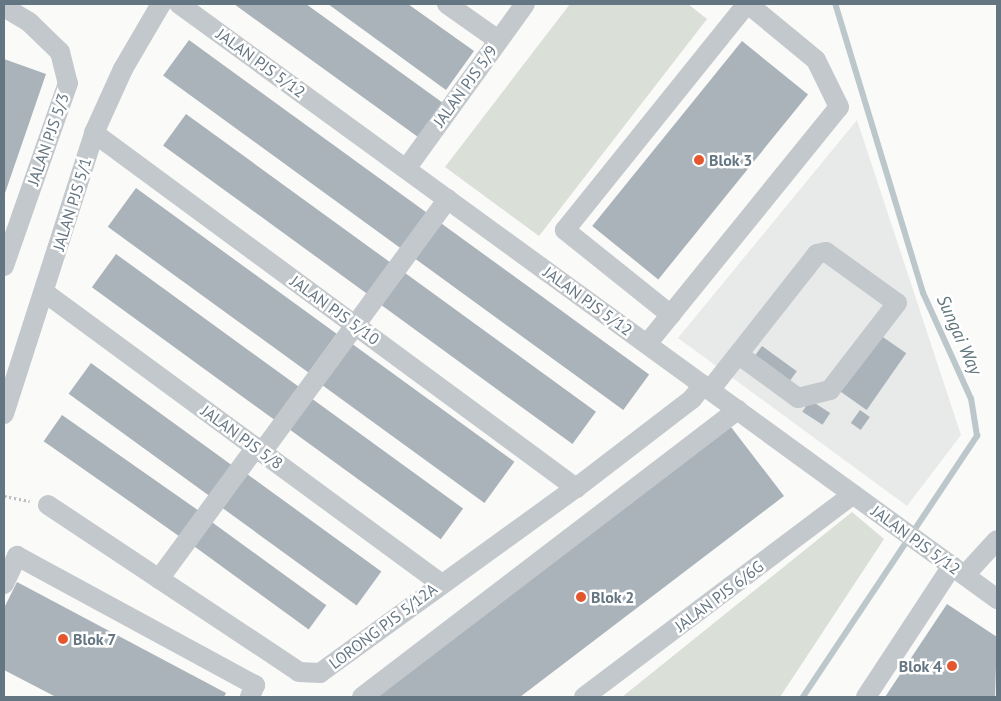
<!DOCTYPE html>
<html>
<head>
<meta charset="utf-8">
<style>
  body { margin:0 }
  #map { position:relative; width:1001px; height:701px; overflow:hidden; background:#fafaf8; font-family:"PT Sans",sans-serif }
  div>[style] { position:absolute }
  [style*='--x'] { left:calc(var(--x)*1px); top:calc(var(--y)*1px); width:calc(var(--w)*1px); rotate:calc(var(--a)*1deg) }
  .built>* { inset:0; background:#e8e9e9 }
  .green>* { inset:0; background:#dadfd7 }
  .stream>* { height:5.5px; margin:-2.75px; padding:0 2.75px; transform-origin:2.75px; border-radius:2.75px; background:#bbc7cb }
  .building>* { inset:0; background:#aab3b9; transform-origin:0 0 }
  .path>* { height:3px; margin-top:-1.5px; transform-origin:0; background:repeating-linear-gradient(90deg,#bbbfc2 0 2.5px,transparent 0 5px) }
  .minor>* { height:20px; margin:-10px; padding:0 10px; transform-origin:10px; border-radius:10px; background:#c3c8cc }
  .dots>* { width:14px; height:14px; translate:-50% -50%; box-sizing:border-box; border:2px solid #fff; border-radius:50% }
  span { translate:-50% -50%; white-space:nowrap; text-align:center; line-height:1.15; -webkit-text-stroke:5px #fff; paint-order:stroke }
  .street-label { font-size:16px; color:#657683 }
  .poi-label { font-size:16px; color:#657683; font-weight:700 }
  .left { translate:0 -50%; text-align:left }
  .right { translate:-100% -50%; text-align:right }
  .water-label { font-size:18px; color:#60757c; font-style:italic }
  .frame { position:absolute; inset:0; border:5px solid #657683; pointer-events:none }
</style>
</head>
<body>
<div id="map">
  <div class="built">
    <div style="clip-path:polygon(857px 120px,961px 435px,907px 506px,678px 338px)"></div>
  </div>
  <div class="green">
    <div style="clip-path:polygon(570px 4px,688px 4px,707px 19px,539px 236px,445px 167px)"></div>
    <div style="clip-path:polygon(852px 512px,884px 539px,780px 697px,622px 697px)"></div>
  </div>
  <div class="stream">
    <div style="--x:803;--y:697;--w:314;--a:-56.3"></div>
    <div style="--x:977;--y:436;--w:37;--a:-99"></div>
    <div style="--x:971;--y:399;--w:116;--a:-114.4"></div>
    <div style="--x:923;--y:293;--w:302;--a:-106.9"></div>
  </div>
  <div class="building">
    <div style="clip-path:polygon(234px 4px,306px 4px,443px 103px,418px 137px)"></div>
    <div style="clip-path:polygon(328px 4px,408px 4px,474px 51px,446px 90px)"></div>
    <div style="left:189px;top:40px;width:294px;height:44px;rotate:36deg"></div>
    <div style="left:742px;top:41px;width:85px;height:238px;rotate:39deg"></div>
    <div style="clip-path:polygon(4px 59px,46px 74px,4px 196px)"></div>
    <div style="left:186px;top:114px;width:253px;height:39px;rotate:36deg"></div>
    <div style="left:136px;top:188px;width:248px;height:48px;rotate:36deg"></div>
    <div style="left:438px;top:221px;width:261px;height:44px;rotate:36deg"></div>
    <div style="left:116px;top:254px;width:226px;height:41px;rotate:36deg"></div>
    <div style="left:401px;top:270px;width:241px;height:40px;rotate:36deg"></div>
    <div style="left:880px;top:335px;width:32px;height:69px;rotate:35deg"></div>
    <div style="left:351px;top:343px;width:202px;height:51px;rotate:36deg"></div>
    <div style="left:762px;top:346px;width:43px;height:17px;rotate:36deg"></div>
    <div style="left:91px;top:363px;width:175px;height:38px;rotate:36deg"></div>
    <div style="left:311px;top:398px;width:188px;height:38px;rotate:36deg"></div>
    <div style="left:810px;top:400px;width:24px;height:14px;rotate:33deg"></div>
    <div style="left:860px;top:410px;width:12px;height:16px;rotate:35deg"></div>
    <div style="left:62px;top:415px;width:169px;height:32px;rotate:35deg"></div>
    <div style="clip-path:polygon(731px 427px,784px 496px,520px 697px,377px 697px)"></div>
    <div style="left:243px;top:471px;width:171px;height:42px;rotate:36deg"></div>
    <div style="left:209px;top:520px;width:145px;height:30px;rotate:36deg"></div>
    <div style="clip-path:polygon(17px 582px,226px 693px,224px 697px,56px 697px,4px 670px,4px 608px)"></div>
    <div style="clip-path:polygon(947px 604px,997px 637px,995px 697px,885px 697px)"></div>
  </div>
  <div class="path">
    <div style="--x:4;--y:496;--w:26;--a:11"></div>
  </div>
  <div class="minor">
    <div style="--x:179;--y:4;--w:1012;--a:36.03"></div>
    <div style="--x:447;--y:4;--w:62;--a:35.2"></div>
    <div style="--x:4;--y:7;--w:29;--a:31"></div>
    <div style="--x:29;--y:22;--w:43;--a:44.1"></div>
    <div style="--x:60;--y:52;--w:32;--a:76"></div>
    <div style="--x:68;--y:83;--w:194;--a:109.3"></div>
    <div style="--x:94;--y:133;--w:599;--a:36.37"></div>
    <div style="--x:406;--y:169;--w:203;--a:-54.2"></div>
    <div style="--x:44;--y:292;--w:491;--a:36.3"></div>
    <div style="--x:671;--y:315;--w:136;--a:-141.3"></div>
    <div style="--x:565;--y:230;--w:290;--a:-51.2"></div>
    <div style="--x:647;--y:344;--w:305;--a:-51"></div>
    <div style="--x:839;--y:107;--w:52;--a:-116.1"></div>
    <div style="--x:816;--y:60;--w:88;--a:-140.5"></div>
    <div style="--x:710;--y:390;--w:173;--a:-51.8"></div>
    <div style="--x:817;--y:254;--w:9;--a:-13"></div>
    <div style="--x:826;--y:252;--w:87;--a:35.7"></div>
    <div style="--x:897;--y:303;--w:110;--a:127.6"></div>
    <div style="--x:830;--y:390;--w:33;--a:166"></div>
    <div style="--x:798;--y:398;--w:73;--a:-143.9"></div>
    <div style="--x:4;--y:414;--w:295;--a:-72.2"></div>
    <div style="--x:94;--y:133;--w:70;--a:-65.6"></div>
    <div style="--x:123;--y:69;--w:75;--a:-59.7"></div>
    <div style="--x:262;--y:452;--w:314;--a:-53.7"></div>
    <div style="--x:48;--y:505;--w:301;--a:33.6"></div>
    <div style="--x:299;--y:672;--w:21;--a:3"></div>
    <div style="--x:320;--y:673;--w:316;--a:-35.9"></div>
    <div style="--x:576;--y:488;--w:146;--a:-37.5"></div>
    <div style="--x:692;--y:399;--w:18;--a:-52"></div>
    <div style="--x:965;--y:575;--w:47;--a:-47.6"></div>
    <div style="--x:159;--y:579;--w:164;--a:-53.7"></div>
    <div style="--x:4;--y:584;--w:31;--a:-65"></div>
    <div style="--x:17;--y:556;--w:271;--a:28.5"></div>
    <div style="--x:255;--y:685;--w:13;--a:113"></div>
    <div style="--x:362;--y:697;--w:473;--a:-37.4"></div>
    <div style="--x:584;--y:697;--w:337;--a:-37"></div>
    <div style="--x:866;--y:697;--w:157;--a:-56.7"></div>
  </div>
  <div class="dots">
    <div style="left:699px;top:160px;background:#e4572e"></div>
    <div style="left:581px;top:597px;background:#e4572e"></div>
    <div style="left:63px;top:639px;background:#e4572e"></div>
    <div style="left:952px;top:666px;background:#e4572e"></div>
  </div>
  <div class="street-label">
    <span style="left:261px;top:63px;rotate:36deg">JALAN PJS 5/12</span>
    <span style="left:465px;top:86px;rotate:-54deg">JALAN PJS 5/9</span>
    <span style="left:48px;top:139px;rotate:-71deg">JALAN PJS 5/3</span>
    <span style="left:72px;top:204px;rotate:-73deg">JALAN PJS 5/1</span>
    <span style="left:588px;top:301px;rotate:36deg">JALAN PJS 5/12</span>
    <span style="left:335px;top:310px;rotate:36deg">JALAN PJS 5/10</span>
    <span style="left:242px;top:437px;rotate:36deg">JALAN PJS 5/8</span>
    <span style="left:916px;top:540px;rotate:36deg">JALAN PJS 5/12</span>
    <span style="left:719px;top:596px;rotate:-37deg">JALAN PJS 6/6G</span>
    <span style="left:383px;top:626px;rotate:-37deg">LORONG PJS 5/12A</span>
  </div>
  <div class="poi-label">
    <span class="left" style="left:709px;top:160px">Blok 3</span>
    <span class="left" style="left:591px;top:597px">Blok 2</span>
    <span class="left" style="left:73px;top:639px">Blok 7</span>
    <span class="right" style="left:942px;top:666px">Blok 4</span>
  </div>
  <div class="water-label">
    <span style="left:959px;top:335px;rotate:66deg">Sungai Way</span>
  </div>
  <div class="frame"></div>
</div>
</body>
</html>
